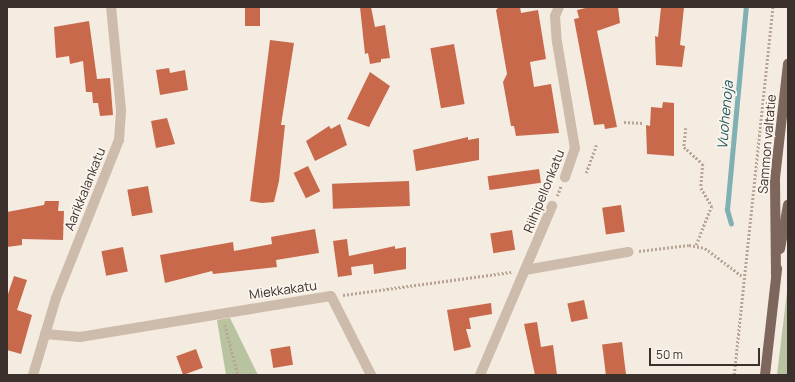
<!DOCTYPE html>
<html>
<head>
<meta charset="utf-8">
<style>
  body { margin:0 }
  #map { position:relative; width:795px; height:382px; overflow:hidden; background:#f4ebe1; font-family:Manrope,sans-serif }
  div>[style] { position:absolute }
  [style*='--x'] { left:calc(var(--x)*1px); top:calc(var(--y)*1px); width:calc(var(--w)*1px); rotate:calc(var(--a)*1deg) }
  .green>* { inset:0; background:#b8c4a0 }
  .stream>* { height:4.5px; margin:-2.25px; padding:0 2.25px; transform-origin:2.25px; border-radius:2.25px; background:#7fb0b2 }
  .building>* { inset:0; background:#c8694b; transform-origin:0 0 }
  .path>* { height:2.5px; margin-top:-1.25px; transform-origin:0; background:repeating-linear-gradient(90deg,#b9a596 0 2px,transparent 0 4px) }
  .minor>* { height:10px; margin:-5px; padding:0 5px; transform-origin:5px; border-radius:5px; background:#cdbbac }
  .major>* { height:10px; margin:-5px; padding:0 5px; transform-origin:5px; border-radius:5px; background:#7d675c }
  span { translate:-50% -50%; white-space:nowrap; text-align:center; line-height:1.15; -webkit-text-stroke:3.5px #fbf5ee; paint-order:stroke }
  .street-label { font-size:13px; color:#3b302b }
  .water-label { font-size:14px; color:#1f5a5e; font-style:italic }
  .frame { position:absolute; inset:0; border:8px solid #3b302b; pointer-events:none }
  .scale { position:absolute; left:649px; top:348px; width:111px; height:18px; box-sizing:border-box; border:2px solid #3b302b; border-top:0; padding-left:5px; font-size:12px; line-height:14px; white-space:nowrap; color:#3b302b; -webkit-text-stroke:3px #fbf5ee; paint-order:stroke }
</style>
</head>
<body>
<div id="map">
  <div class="green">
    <div style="clip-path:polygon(788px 285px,788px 375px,777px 375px,786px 300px)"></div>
    <div style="clip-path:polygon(230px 318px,258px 375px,226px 375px,217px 320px)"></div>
  </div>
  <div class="stream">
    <div style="--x:731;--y:224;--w:15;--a:-106"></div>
    <div style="--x:727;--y:210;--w:204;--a:-84.7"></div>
  </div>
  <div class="building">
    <div style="left:245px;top:7px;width:15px;height:19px"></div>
    <div style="clip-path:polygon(360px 7px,371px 7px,375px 27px,385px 25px,390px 58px,381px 59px,381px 62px,370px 64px,368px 53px,365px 54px)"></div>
    <div style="clip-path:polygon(499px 7px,520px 7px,521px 13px,538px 10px,546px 59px,530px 62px,534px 87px,551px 84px,559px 133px,516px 136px,514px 126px,511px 126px,503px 82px,507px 74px,496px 10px)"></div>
    <div style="clip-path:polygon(590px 7px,618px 7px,620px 23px,597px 31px,617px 127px,605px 129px,604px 124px,594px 125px,574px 19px,579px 18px,577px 10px)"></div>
    <div style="clip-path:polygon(661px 7px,684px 7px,680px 45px,685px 46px,682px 67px,656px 65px,655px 36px,658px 37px)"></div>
    <div style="clip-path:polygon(89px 21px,97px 79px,110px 78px,113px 115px,100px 116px,98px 103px,93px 103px,92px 92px,86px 92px,83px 61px,70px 64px,69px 56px,56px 58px,54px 27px)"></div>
    <div style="clip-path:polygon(270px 40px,294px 43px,281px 125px,285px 125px,279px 181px,274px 202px,262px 203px,250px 201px)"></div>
    <div style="left:454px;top:44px;width:61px;height:24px;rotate:80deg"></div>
    <div style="clip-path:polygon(169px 68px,170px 73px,185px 70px,188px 90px,160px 95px,156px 70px)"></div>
    <div style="clip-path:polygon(370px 72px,390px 86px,369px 127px,347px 119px)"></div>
    <div style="clip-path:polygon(663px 102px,674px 103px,674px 156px,647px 154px,646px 125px,650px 126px,651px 107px,662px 108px)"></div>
    <div style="clip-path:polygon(167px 118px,175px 144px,156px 148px,151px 121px)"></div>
    <div style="clip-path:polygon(340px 124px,347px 145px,315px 161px,306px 141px,329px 126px,331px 129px)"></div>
    <div style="clip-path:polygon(468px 137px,468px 140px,479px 138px,479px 160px,416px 171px,413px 150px)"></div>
    <div style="left:308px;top:166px;width:28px;height:16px;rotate:64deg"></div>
    <div style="left:539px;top:169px;width:14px;height:52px;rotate:82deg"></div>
    <div style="left:409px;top:181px;width:25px;height:77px;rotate:88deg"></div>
    <div style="left:148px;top:186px;width:27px;height:21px;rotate:80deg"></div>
    <div style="clip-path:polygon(45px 201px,59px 201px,58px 211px,64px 211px,63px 240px,22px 239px,22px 245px,7px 247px,7px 212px,44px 205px)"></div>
    <div style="left:621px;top:205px;width:27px;height:19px;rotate:82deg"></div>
    <div style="clip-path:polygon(315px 229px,319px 253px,276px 260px,277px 267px,213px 274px,212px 271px,165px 283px,160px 255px,233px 242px,234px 251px,272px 244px,271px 237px)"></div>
    <div style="left:512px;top:230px;width:20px;height:22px;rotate:81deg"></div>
    <div style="clip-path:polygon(347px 239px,349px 256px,395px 246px,395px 249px,406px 247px,406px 269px,374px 274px,373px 264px,351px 267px,352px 275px,338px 277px,333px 241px)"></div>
    <div style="left:123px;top:247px;width:25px;height:22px;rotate:79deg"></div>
    <div style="clip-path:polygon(14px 276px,27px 280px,17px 310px,32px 315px,21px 354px,7px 350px,7px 297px)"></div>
    <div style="left:584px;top:300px;width:19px;height:17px;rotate:78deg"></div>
    <div style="clip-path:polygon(491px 303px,492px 314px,469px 318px,471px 329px,466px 329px,471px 347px,454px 351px,447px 310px)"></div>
    <div style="clip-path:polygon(537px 322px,541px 347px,553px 345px,557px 375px,535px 375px,524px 324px)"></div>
    <div style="left:622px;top:342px;width:33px;height:20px;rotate:83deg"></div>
    <div style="left:290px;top:346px;width:19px;height:20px;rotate:81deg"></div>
    <div style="left:196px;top:349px;width:20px;height:21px;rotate:70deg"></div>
  </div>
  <div class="path">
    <div style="--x:624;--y:122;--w:19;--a:3"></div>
    <div style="--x:686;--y:128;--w:19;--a:96"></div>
    <div style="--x:684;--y:147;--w:25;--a:42"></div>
    <div style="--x:703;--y:164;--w:24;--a:95"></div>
    <div style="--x:701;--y:188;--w:21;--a:59"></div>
    <div style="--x:712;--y:206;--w:43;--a:111.8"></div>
    <div style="--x:586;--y:173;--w:30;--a:-70"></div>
    <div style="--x:557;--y:196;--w:11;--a:-68"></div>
    <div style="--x:639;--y:251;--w:50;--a:-6.8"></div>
    <div style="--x:689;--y:245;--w:16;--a:11"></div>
    <div style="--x:705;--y:248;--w:46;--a:37.1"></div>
    <div style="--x:343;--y:295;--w:170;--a:-7.8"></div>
    <div style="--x:225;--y:325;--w:52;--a:75.4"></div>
    <div style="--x:734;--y:375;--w:370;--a:-84"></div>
  </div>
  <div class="minor">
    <div style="--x:559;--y:7;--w:10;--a:114"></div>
    <div style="--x:555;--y:16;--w:26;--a:86"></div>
    <div style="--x:557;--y:42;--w:108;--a:80.4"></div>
    <div style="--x:575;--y:148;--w:31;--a:109"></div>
    <div style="--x:525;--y:270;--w:105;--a:-9.9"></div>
    <div style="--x:45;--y:334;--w:35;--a:5"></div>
    <div style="--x:80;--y:337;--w:254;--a:-9.3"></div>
    <div style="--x:331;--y:296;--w:89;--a:63.1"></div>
    <div style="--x:33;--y:375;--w:80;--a:-73.4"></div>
    <div style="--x:56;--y:298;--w:170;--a:-68.3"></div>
    <div style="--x:119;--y:140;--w:30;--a:-86"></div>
    <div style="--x:121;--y:110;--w:103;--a:-95.5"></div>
    <div style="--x:480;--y:375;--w:184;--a:-66.9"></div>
  </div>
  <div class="major">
    <div style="--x:780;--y:249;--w:45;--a:-79.7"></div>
    <div style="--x:776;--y:275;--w:97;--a:-90.6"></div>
    <div style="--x:775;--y:178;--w:115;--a:-83.5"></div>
    <div style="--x:765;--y:375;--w:107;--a:-83.5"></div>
  </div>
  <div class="street-label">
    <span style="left:767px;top:144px;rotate:-85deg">Sammon valtatie</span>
    <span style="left:85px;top:189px;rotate:-68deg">Aarikkalankatu</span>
    <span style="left:544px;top:191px;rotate:-68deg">Riihipellonkatu</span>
    <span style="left:283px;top:290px;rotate:-8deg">Miekkakatu</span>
  </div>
  <div class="water-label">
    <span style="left:725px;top:115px;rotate:-85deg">Vuohenoja</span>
  </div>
  <div class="frame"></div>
  <div class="scale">50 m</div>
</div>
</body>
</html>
